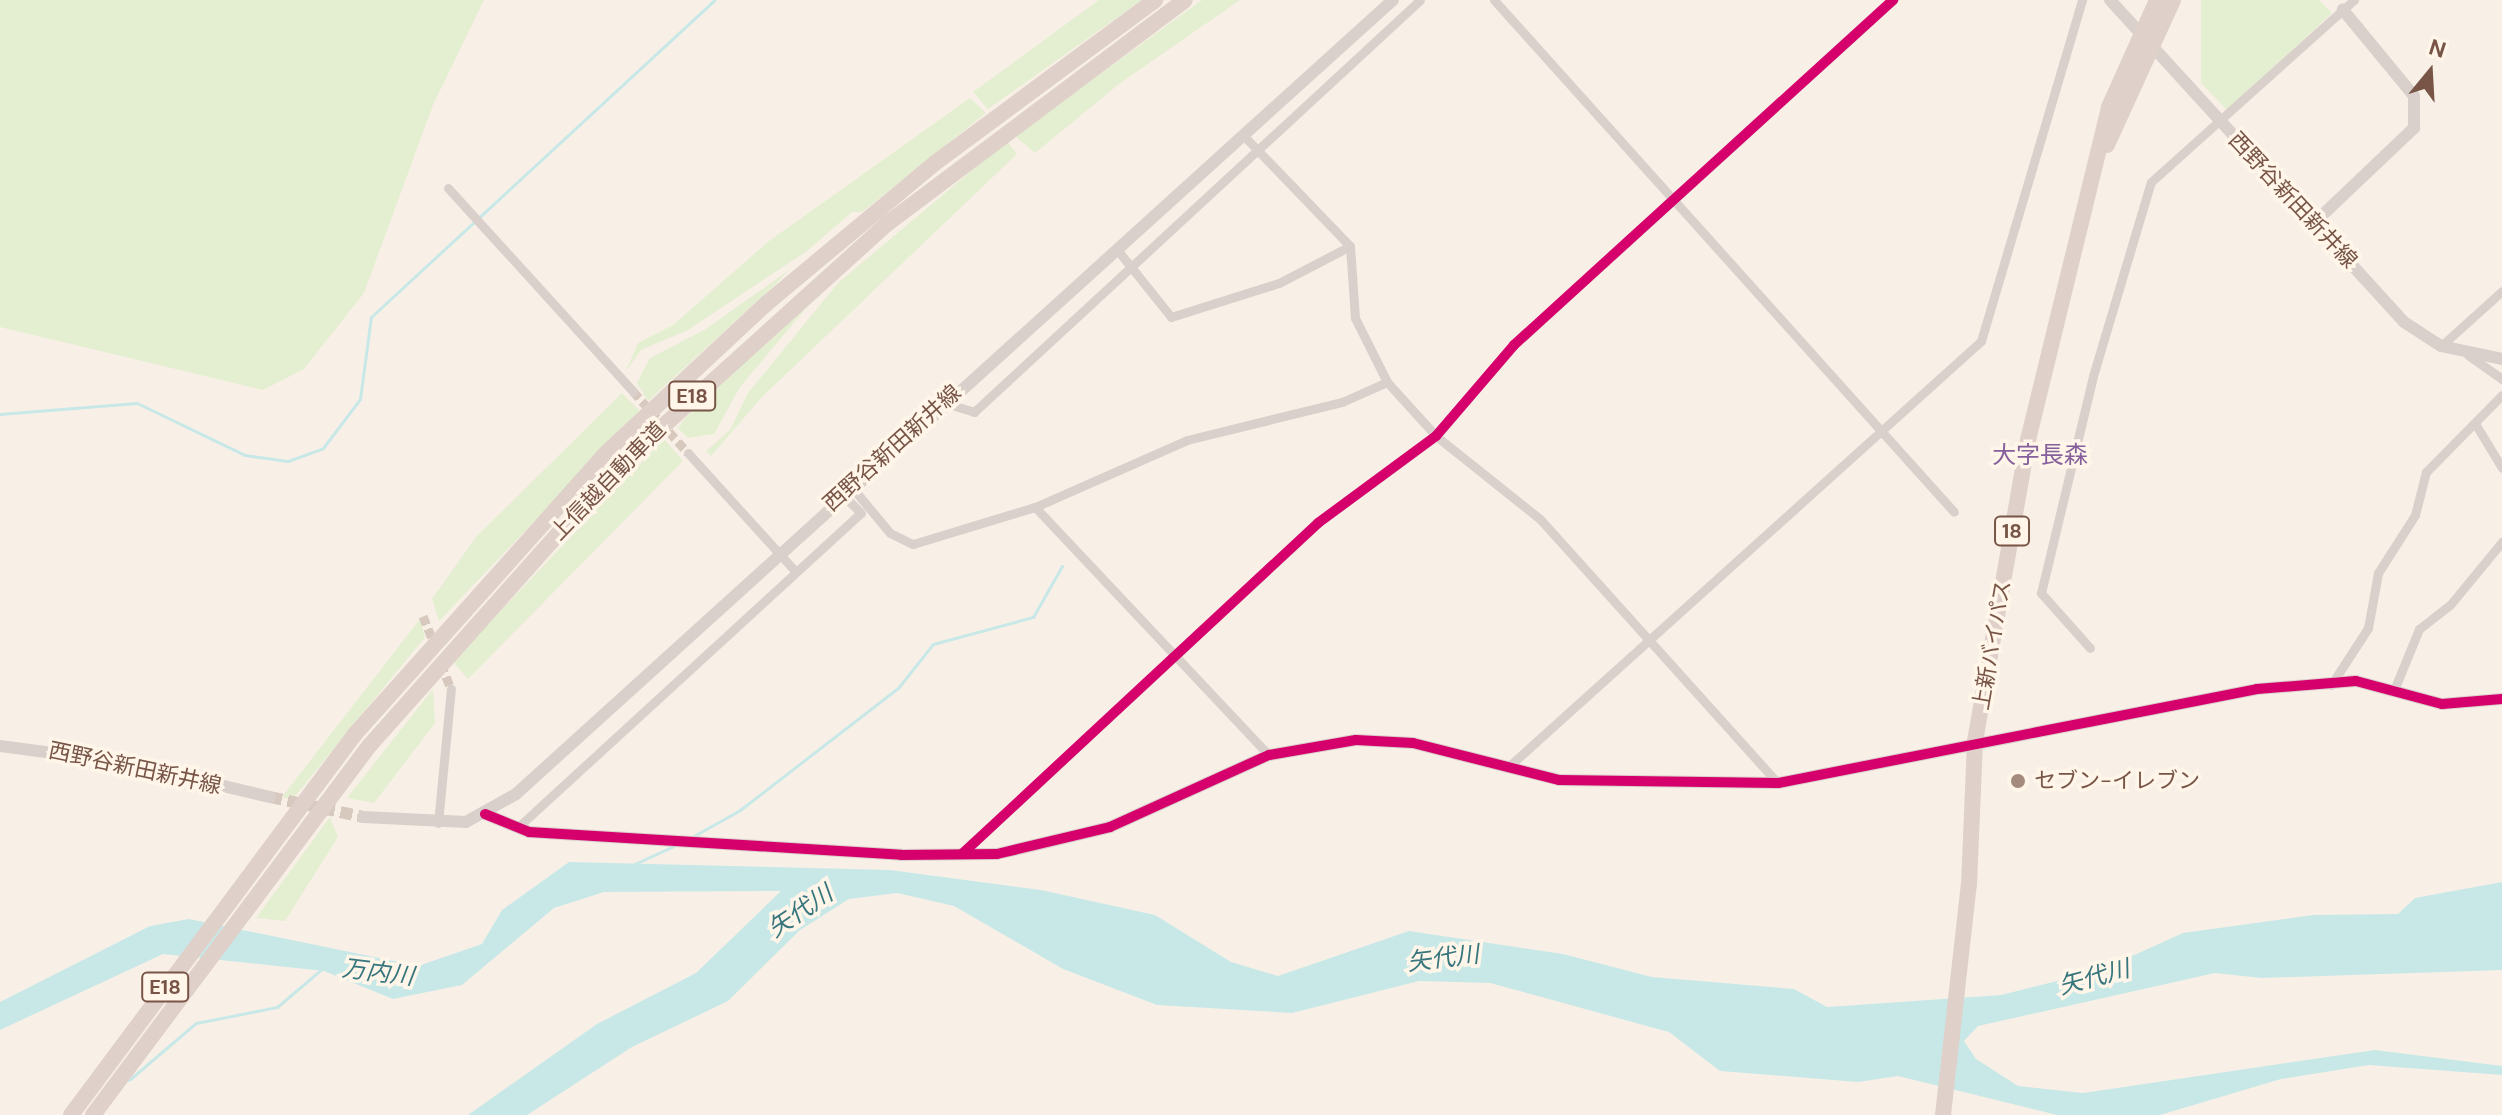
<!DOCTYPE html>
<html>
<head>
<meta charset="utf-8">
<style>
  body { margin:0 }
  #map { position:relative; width:2502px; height:1115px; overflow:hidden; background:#f8f0e7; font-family:"DM Sans","Noto Sans JP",sans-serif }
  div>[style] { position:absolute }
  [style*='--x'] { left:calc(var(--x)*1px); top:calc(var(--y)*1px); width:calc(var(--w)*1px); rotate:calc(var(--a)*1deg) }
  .green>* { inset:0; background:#e4eed0 }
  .water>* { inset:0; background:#c8e8e8 }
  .stream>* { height:3px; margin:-1.5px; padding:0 1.5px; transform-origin:1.5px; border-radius:1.5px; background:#c8e8e8 }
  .street-tunnel>* { height:9px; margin-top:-4.5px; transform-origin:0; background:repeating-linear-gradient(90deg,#d8c9bf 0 9px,transparent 0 13.5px) }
  .secondary-tunnel>* { height:12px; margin-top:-6px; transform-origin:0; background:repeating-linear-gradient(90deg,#d8c9bf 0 12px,transparent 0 18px) }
  .street>* { height:9px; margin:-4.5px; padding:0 4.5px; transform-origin:4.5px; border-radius:4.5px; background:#dad0cb }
  .secondary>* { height:12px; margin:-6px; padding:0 6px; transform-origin:6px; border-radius:6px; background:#dad0cb }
  .highway>* { height:16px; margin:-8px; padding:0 8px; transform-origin:8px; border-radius:8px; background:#dfd0ca }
  .cycleway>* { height:10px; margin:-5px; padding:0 5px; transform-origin:5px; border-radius:5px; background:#d6006c }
  .dots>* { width:22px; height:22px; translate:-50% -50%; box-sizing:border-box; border:4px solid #fff5e9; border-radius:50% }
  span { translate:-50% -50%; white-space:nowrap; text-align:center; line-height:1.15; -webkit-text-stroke:7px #fff5e9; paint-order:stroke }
  .shield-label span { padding:2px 6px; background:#fff5e9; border:2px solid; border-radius:6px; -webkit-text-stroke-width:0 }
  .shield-label { font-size:20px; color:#785546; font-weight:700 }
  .street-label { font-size:22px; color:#785546 }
  .poi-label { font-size:22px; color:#785546 }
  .left { translate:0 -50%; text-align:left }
  .neighbourhood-label { font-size:24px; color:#85609c }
  .water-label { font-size:24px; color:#38767e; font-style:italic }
  .north { position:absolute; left:2390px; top:32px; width:80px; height:80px; -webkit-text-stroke:6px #fff5e9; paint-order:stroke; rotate:18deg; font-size:22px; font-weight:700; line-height:32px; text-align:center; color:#785546 }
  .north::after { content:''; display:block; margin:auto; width:28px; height:36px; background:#785546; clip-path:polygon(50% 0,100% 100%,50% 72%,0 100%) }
</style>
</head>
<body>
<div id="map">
  <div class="green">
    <div style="clip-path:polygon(0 0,484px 0,433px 105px,364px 293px,304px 369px,263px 390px,0 327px)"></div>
    <div style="clip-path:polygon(1099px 0,1142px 0,988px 109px,973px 92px)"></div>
    <div style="clip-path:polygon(1202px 0,1240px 0,1119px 84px,1035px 153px,1015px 136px)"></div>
    <div style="clip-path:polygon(2201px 0,2319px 0,2332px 13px,2227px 110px,2201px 83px)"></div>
    <div style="clip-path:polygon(970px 98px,986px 113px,862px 212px,852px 212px,807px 251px,688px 330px,641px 350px,626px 371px,638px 343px,673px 325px,769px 241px)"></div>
    <div style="clip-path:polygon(1007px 141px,1017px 154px,762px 397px,711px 456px,706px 451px,730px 430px,748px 393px,838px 283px)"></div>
    <div style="clip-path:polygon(789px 270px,776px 284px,648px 401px,637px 383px,650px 358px,706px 329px)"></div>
    <div style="clip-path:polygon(818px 294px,740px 387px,714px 434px,688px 438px,678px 428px,685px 418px)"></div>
    <div style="clip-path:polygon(622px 393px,640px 411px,439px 621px,432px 599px,476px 537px)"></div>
    <div style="clip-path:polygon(664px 439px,683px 461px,468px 679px,454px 663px,466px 647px)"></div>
    <div style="clip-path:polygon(420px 619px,425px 637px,292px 800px,282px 797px)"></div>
    <div style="clip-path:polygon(433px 689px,435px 723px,374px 803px,347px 798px)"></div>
    <div style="clip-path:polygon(330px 817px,338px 837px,285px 921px,256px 918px)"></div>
  </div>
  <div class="water">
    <div style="clip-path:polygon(569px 862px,890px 870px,1041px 890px,1155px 915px,1231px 962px,1278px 976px,1409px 931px,1563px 954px,1652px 977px,1794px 989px,1827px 1007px,2001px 995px,2101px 970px,2183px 933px,2313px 915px,2398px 914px,2415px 898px,2502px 882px,2502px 970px,2261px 978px,2215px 973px,1978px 1026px,1964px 1041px,1976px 1059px,2018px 1086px,2083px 1093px,2375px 1050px,2502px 1066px,2502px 1075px,2369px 1065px,2281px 1079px,2160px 1115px,2057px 1115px,1898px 1076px,1858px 1082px,1720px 1071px,1669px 1032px,1490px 983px,1419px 981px,1292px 1013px,1157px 1005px,1063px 969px,954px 906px,897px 893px,849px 899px,800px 930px,728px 1001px,632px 1047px,527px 1115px,468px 1115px,597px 1024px,696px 973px,781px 891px,604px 892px,554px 908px,462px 985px,393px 999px,324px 971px,163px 954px,0 1030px,0 1002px,150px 926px,189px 919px,418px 966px,482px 944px,502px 910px)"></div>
  </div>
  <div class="stream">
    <div style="--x:0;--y:414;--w:137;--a:-4.6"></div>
    <div style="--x:137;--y:403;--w:120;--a:25.7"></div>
    <div style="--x:245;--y:455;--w:43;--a:7.9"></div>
    <div style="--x:288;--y:461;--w:37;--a:-20"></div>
    <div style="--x:323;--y:448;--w:61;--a:-52.9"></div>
    <div style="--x:360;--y:399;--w:83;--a:-82.4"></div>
    <div style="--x:371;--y:317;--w:467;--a:-42.7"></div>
    <div style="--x:690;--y:838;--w:57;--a:-29.2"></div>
    <div style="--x:740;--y:810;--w:200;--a:-37.7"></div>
    <div style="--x:898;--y:688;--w:56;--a:-51.5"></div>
    <div style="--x:933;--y:644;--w:104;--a:-15.1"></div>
    <div style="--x:1033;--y:617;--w:59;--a:-60.4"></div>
    <div style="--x:628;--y:867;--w:53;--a:-24.6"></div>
    <div style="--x:129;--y:1080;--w:88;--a:-40.4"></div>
    <div style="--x:196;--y:1023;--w:83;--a:-11.2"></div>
    <div style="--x:277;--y:1007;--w:60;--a:-40.3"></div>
  </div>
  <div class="street-tunnel">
    <div style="--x:633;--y:391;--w:83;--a:48.4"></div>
    <div style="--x:423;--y:616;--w:32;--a:68"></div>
    <div style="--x:441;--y:664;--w:27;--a:68"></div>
  </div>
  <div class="secondary-tunnel">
    <div style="--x:270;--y:797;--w:95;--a:12.1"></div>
  </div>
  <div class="street">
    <div style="--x:1494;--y:0;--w:688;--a:48.06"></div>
    <div style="--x:1243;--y:135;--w:154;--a:46.1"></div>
    <div style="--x:1350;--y:246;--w:72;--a:86"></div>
    <div style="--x:1355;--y:318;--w:72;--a:63.4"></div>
    <div style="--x:448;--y:188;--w:275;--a:47.7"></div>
    <div style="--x:1119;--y:252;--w:83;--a:51.3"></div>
    <div style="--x:1171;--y:317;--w:113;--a:-17.5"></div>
    <div style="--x:1279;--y:283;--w:80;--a:-27.5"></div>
    <div style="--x:2441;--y:346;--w:82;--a:-42"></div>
    <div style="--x:2468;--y:355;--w:42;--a:35.2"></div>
    <div style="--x:942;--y:402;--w:34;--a:17"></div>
    <div style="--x:974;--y:412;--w:607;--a:-42.73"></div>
    <div style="--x:2476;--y:425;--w:50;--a:58.8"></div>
    <div style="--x:688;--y:453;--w:158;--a:47.8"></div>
    <div style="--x:850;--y:485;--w:62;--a:50.2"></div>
    <div style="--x:890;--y:533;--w:25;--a:26"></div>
    <div style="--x:913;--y:544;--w:127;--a:-16.9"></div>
    <div style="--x:1035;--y:507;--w:166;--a:-23.8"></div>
    <div style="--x:1187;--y:440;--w:160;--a:-13.8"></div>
    <div style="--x:1342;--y:402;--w:49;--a:-24"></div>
    <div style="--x:1387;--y:382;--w:73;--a:47.8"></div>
    <div style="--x:1436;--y:436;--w:133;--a:38.6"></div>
    <div style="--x:1540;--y:519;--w:355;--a:48"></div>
    <div style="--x:1035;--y:507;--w:341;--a:46.7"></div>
    <div style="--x:2090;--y:648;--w:74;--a:-131.7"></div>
    <div style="--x:2041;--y:593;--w:223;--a:-76.5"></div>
    <div style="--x:2093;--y:376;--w:202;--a:-73.4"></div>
    <div style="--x:2151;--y:182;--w:273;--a:-41.9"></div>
    <div style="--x:2331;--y:685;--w:68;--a:-57"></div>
    <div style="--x:2368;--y:628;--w:56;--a:-79.7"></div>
    <div style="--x:2378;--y:573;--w:69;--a:-57.5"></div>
    <div style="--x:2415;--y:515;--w:44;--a:-75.7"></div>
    <div style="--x:2426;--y:472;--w:108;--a:-45.4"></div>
    <div style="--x:2394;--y:690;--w:66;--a:-67.7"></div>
    <div style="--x:2419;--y:629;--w:39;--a:-38"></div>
    <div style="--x:2450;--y:605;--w:82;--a:-50.5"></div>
    <div style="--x:1507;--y:768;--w:638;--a:-42.01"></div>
    <div style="--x:1981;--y:341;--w:356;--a:-73.5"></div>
    <div style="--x:438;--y:823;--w:135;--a:-84.5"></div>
    <div style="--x:517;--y:828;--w:466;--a:-42.5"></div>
    <div style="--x:861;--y:513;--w:28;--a:-135"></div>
    <div style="--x:962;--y:854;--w:486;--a:-42.9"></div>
    <div style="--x:1318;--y:523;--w:147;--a:-36.4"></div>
    <div style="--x:1436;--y:436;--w:120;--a:-49.4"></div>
    <div style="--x:1514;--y:345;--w:513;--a:-42.31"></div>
  </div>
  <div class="secondary">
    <div style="--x:2110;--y:0;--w:436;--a:47.6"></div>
    <div style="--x:2404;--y:322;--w:44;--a:33"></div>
    <div style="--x:2441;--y:346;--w:62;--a:12"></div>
    <div style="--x:2315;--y:222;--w:137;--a:-43.5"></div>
    <div style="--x:2414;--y:128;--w:32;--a:-90"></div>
    <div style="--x:2414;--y:96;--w:112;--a:-129.5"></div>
    <div style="--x:0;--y:746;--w:128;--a:7.6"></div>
    <div style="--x:127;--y:763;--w:147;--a:13.4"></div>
    <div style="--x:485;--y:814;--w:48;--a:22.2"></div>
    <div style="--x:529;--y:832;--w:373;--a:3.5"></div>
    <div style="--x:901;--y:855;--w:96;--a:-0.6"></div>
    <div style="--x:997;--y:854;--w:116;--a:-13.4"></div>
    <div style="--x:1110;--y:827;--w:175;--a:-24.4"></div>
    <div style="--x:1269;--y:755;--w:88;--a:-9.8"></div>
    <div style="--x:1356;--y:740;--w:57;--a:3"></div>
    <div style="--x:1413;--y:743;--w:151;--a:14.2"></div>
    <div style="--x:1559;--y:780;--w:219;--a:0.8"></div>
    <div style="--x:1778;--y:783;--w:488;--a:-11.1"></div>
    <div style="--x:2257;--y:689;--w:99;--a:-4.6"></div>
    <div style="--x:2356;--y:681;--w:89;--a:15"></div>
    <div style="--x:2442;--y:704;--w:60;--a:-4.8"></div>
    <div style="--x:363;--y:817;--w:103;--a:2.8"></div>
    <div style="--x:466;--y:822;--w:57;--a:-29.2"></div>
    <div style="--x:516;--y:794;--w:1183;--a:-42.16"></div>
  </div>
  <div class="highway">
    <div style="--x:2107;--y:145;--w:159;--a:-65.5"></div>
    <div style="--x:71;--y:1115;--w:475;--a:-53.3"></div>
    <div style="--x:355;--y:734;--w:375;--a:-48.2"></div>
    <div style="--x:605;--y:454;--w:221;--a:-43"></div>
    <div style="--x:767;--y:303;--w:219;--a:-39.8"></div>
    <div style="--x:935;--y:163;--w:274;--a:-36.5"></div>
    <div style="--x:93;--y:1115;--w:462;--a:-53.2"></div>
    <div style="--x:370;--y:745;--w:374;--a:-48.3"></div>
    <div style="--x:619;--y:466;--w:363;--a:-42.1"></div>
    <div style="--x:888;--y:223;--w:371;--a:-36.9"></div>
    <div style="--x:1943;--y:1115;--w:231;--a:-83.6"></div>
    <div style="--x:1969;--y:885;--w:144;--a:-87.6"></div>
    <div style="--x:1975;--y:741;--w:306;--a:-80"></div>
    <div style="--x:2028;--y:440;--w:343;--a:-76.3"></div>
    <div style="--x:2109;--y:107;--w:117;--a:-65.8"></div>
  </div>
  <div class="cycleway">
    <div style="--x:485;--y:814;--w:48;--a:22.2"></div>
    <div style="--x:529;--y:832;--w:373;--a:3.5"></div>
    <div style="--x:901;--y:855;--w:96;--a:-0.6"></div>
    <div style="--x:997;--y:854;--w:116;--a:-13.4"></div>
    <div style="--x:1110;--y:827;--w:175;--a:-24.4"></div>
    <div style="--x:1269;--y:755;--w:88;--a:-9.8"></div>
    <div style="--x:1356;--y:740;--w:57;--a:3"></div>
    <div style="--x:1413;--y:743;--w:151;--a:14.2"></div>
    <div style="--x:1559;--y:780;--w:219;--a:0.8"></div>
    <div style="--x:1778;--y:783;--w:488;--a:-11.1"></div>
    <div style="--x:2257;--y:689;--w:99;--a:-4.6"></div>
    <div style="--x:2356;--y:681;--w:89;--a:15"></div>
    <div style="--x:2442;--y:704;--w:60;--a:-4.8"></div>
    <div style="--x:962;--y:854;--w:486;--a:-42.9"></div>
    <div style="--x:1318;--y:523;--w:147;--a:-36.4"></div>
    <div style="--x:1436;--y:436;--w:120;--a:-49.4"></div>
    <div style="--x:1514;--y:345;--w:513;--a:-42.31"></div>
  </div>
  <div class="dots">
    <div style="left:2018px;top:781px;background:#a58b7e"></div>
  </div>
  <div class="shield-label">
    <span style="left:692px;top:396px">E18</span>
    <span style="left:2012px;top:531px">18</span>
    <span style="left:165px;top:987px">E18</span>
  </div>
  <div class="street-label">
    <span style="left:2293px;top:200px;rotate:47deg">西野谷新田新井線</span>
    <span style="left:892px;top:448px;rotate:-42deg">西野谷新田新井線</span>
    <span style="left:608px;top:481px;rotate:-46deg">上信越自動車道</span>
    <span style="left:1992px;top:645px;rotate:-80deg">上新バイパス</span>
    <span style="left:135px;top:768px;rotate:12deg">西野谷新田新井線</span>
  </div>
  <div class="poi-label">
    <span class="left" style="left:2034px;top:781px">セブン-イレブン</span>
  </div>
  <div class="neighbourhood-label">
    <span style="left:2040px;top:455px">大字長森</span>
  </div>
  <div class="water-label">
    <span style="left:800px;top:911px;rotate:-34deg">矢代川</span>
    <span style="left:1443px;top:958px;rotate:-7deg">矢代川</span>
    <span style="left:378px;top:972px;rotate:7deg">万内川</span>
    <span style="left:2094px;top:977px;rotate:-15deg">矢代川</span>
  </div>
  <div class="north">N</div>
</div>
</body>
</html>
